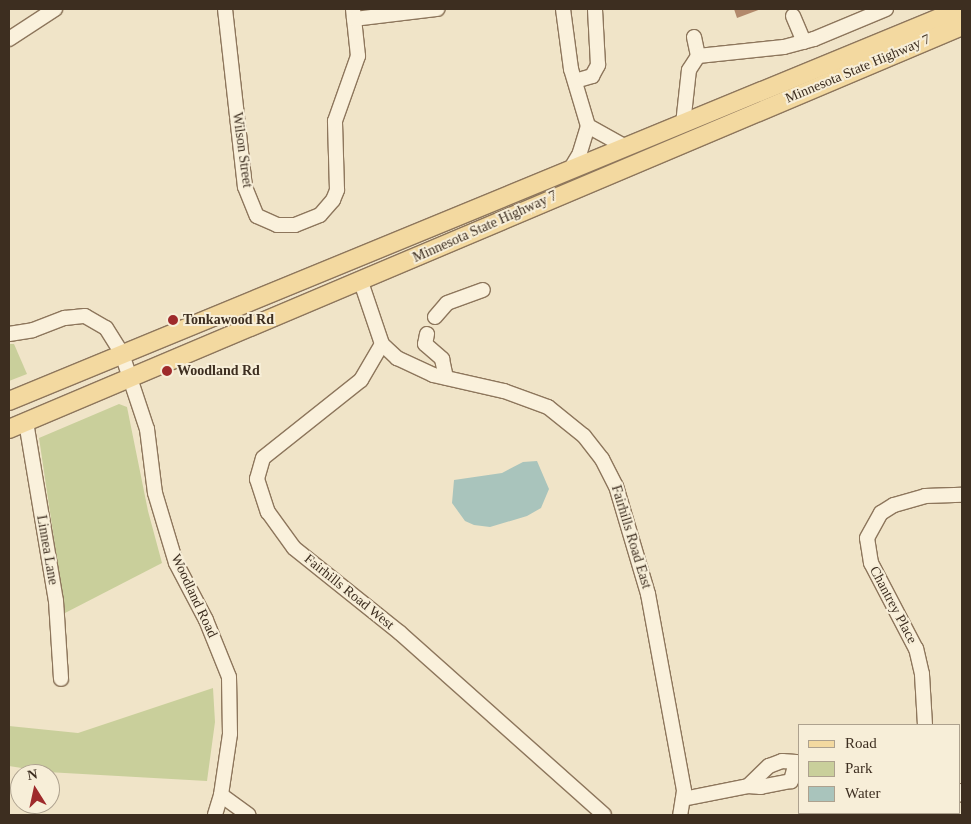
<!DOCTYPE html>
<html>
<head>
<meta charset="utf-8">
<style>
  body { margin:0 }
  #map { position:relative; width:971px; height:824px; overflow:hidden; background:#f0e4c8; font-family:"Times New Roman",serif }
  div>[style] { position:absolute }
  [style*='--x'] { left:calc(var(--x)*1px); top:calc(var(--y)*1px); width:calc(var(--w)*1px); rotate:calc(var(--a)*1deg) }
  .green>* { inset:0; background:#c9cf9b }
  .water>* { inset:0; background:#a9c4bc }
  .roads { filter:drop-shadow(1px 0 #8d765c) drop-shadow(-1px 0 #8d765c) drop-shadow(0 1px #8d765c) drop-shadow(0 -1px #8d765c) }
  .minor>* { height:14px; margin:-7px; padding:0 7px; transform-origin:7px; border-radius:7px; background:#faf1dc }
  .major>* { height:18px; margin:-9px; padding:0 9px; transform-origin:9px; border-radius:9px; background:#f3d9a0 }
  .wall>* { inset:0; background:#b2896c }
  .dots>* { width:14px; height:14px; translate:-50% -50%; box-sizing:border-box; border:2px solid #f7eed8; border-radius:50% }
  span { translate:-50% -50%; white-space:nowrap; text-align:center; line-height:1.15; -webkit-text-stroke:4px #f7eed8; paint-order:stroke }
  .street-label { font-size:14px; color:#3d2e20 }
  .poi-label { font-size:14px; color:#3d2e20; font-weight:700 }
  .left { translate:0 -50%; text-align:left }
  .frame { position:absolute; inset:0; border:10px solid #3d2e20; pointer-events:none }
  .legend { position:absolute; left:798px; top:724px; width:162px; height:90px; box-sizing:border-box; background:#f7eed8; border:1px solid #ada18e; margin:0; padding:6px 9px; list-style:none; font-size:15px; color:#3d2e20 }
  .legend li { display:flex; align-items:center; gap:10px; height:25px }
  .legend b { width:25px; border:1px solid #ada18e }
  .north { position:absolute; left:10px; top:764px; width:50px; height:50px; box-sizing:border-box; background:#f7eed8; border:1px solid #ada18e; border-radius:50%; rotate:350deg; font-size:14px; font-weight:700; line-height:20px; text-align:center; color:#3d2e20 }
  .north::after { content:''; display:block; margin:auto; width:18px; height:22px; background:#9e2a2b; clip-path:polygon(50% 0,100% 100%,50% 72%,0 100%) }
</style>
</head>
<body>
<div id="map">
  <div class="green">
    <div style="clip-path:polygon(9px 344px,14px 344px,27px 374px,9px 381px)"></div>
    <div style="clip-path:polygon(119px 404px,127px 407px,148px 511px,162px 563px,65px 613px,39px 438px)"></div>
    <div style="clip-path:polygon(213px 688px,215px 722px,207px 781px,47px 772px,9px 766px,9px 726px,78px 733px)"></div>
  </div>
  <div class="water">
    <div style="clip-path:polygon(537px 461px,549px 489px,541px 508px,527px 516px,490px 527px,474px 525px,465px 521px,452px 503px,454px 480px,502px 473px,523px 462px)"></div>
  </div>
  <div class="roads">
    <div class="minor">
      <div style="--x:225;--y:9;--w:179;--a:83.6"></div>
      <div style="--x:245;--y:187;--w:31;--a:68"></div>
      <div style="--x:257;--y:216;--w:22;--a:24"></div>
      <div style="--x:277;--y:225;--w:18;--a:0"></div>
      <div style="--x:295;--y:225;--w:27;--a:-22"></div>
      <div style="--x:320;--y:215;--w:20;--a:-49"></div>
      <div style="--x:333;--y:200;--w:11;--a:-68"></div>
      <div style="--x:337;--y:190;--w:69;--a:-91.7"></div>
      <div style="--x:335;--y:121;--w:69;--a:-70.5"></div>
      <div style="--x:358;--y:56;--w:47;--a:-96.1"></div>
      <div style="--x:563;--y:9;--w:61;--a:82.4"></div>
      <div style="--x:571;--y:69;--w:59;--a:73.4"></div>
      <div style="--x:588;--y:126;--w:28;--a:107"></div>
      <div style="--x:580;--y:153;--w:21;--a:121"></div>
      <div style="--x:793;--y:16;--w:28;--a:67"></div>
      <div style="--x:354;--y:19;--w:84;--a:-6.9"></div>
      <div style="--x:694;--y:37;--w:19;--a:78"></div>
      <div style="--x:9;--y:39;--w:55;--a:-33.1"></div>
      <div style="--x:575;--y:81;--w:18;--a:-16"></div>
      <div style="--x:592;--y:76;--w:13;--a:-61"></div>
      <div style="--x:598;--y:65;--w:56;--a:-93.1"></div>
      <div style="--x:683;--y:124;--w:54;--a:-83.7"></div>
      <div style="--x:689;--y:70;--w:17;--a:-57"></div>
      <div style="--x:698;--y:56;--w:86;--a:-6"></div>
      <div style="--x:784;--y:47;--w:31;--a:-15"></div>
      <div style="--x:814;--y:39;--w:78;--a:-22.6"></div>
      <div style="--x:588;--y:126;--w:43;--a:28.9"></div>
      <div style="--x:361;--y:282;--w:65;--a:71.3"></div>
      <div style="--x:382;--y:344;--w:21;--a:43"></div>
      <div style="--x:397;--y:358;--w:40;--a:25"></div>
      <div style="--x:433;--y:375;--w:73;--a:12.7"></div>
      <div style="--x:504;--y:391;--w:47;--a:20"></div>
      <div style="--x:548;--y:407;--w:46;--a:38.9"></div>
      <div style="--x:584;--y:436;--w:29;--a:52"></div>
      <div style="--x:602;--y:459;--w:30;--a:63"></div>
      <div style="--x:616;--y:486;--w:113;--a:73.5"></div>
      <div style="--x:648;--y:594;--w:200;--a:79.6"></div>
      <div style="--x:684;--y:791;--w:24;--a:99"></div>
      <div style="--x:435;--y:317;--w:18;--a:-49"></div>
      <div style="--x:447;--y:303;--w:38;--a:-20"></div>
      <div style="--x:9;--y:334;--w:24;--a:-9"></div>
      <div style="--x:33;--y:330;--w:34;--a:-21"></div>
      <div style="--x:65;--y:318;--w:20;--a:-6"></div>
      <div style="--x:85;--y:316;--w:24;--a:30"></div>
      <div style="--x:106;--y:328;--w:31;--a:58"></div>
      <div style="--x:122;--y:354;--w:79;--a:71.6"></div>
      <div style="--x:147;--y:429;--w:64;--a:82.9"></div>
      <div style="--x:155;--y:493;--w:73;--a:73.3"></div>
      <div style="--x:176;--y:563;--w:64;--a:62.2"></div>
      <div style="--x:206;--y:620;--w:61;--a:68"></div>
      <div style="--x:229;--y:677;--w:57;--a:89"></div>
      <div style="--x:230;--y:734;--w:62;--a:98.4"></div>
      <div style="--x:221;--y:795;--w:21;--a:107"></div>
      <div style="--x:427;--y:334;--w:10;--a:101"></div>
      <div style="--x:425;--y:344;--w:23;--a:41"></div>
      <div style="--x:442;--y:359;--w:19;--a:78"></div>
      <div style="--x:382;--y:344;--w:42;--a:120.3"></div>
      <div style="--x:361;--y:380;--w:125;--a:141.5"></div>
      <div style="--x:263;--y:458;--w:22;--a:106"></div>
      <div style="--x:257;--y:479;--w:35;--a:72"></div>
      <div style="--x:268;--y:512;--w:44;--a:54.2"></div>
      <div style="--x:294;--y:548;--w:136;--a:38.7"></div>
      <div style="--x:400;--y:633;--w:273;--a:41.7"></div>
      <div style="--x:26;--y:422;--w:181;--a:80.5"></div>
      <div style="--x:56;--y:601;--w:78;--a:86.3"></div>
      <div style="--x:925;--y:725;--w:51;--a:-93.4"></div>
      <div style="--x:922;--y:674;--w:26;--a:-103"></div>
      <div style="--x:916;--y:649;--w:97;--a:-117.6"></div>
      <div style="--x:871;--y:563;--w:25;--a:-99"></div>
      <div style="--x:867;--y:538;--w:29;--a:-61"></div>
      <div style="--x:881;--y:513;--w:15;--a:-32"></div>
      <div style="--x:894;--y:505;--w:32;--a:-16"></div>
      <div style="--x:925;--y:496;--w:37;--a:-2"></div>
      <div style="--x:960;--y:791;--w:4;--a:63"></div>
      <div style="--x:221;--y:795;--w:34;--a:36"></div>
      <div style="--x:683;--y:799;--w:66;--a:-11.3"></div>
      <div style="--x:748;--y:786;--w:29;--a:-44"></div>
      <div style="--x:769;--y:766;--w:14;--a:-21"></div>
      <div style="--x:782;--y:761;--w:14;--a:4"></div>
      <div style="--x:796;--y:762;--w:20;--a:105"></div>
      <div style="--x:791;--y:781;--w:31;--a:169"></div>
      <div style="--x:761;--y:787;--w:13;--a:-176"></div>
    </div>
    <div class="major">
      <div style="--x:9;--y:401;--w:1030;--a:-22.38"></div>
      <div style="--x:9;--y:429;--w:1035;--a:-22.92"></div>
    </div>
  </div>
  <div class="wall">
    <div style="clip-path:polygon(734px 9px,761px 9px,737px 18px)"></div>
  </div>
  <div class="dots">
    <div style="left:173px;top:320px;background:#9e2a2b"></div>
    <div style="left:167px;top:371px;background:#9e2a2b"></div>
  </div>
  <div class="street-label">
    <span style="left:858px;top:69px;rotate:-23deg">Minnesota State Highway 7</span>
    <span style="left:242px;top:150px;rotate:82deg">Wilson Street</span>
    <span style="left:485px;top:227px;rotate:-24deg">Minnesota State Highway 7</span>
    <span style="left:631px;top:537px;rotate:73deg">Fairhills Road East</span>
    <span style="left:47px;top:550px;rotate:80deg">Linnea Lane</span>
    <span style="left:349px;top:592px;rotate:39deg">Fairhills Road West</span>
    <span style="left:194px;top:596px;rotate:65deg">Woodland Road</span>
    <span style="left:893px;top:605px;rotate:62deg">Chantrey Place</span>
  </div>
  <div class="poi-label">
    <span class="left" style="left:183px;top:320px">Tonkawood Rd</span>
    <span class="left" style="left:177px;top:371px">Woodland Rd</span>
  </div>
  <div class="frame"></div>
  <ul class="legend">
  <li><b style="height:6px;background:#f3d9a0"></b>Road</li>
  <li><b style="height:14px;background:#c9cf9b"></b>Park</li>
  <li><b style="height:14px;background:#a9c4bc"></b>Water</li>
  </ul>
  <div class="north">N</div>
</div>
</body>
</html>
